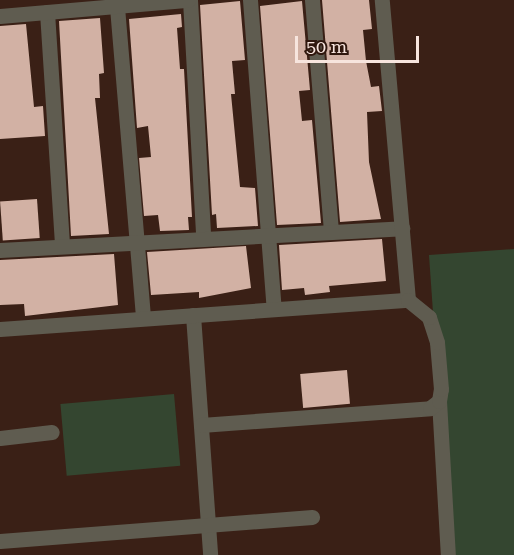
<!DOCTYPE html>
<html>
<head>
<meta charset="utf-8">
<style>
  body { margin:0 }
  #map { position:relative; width:514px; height:555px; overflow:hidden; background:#3a2016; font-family:"Roboto Serif",serif }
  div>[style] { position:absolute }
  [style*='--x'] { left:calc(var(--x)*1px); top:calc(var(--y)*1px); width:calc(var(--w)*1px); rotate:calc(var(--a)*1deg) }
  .green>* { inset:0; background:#344630; transform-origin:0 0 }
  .building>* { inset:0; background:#d2b1a4; transform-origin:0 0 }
  .street>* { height:15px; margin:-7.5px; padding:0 7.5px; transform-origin:7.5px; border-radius:7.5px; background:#5f5c50 }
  span { translate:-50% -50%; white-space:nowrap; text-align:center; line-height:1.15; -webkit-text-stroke:6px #2f170d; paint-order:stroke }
  .scale { position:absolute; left:295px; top:36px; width:124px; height:27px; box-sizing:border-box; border:3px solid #f7e5de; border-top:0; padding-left:8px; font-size:18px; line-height:21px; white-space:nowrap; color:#f7e5de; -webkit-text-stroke:4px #2f170d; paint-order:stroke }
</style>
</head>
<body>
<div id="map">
  <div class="green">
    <div style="clip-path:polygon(514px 249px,514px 555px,450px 555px,429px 255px)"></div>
    <div style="left:174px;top:394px;width:72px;height:114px;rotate:85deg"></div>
  </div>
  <div class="building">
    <div style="clip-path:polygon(322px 0,369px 0,372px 29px,363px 30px,366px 61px,371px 87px,379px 86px,382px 111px,367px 112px,369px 162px,381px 219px,340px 222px)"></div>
    <div style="clip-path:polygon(240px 1px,245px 60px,232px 61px,235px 94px,231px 94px,240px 187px,255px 188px,258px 226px,217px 228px,216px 214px,212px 215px,200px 5px)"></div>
    <div style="clip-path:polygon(302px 1px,310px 90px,299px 91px,302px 121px,312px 120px,321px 223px,277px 225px,260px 6px)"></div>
    <div style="clip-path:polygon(181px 14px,182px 27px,177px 28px,180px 69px,184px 69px,192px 217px,188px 217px,189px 230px,160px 231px,158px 215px,144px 216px,139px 158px,151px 157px,148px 126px,137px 128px,129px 19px)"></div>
    <div style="clip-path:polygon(100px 18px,104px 73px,99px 74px,100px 98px,95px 98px,109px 234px,71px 236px,59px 21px)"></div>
    <div style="clip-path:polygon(26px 24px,34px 107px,43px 106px,45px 136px,0 139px,0 26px)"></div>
    <div style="left:37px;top:199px;width:39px;height:37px;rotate:86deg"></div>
    <div style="clip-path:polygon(382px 239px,386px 281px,329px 286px,330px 292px,305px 295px,304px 288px,282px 290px,279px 245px)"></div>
    <div style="clip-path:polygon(246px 246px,251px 288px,199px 298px,199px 292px,151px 295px,147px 252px)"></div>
    <div style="clip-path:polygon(114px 254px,118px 305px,25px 316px,24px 304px,0 305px,0 260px)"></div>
    <div style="left:347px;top:370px;width:34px;height:47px;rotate:85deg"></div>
  </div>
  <div class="street">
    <div style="--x:190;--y:0;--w:235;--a:86.8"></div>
    <div style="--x:250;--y:0;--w:310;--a:85.6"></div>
    <div style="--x:312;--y:0;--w:230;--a:85.3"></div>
    <div style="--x:117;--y:7;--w:312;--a:85.2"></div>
    <div style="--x:47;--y:12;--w:233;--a:86.3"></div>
    <div style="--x:0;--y:16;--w:189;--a:-4.9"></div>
    <div style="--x:0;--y:250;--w:403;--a:-3.1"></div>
    <div style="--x:193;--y:315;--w:241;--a:85.9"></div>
    <div style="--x:0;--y:329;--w:409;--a:-4.1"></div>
    <div style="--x:408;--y:300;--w:301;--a:-95"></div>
    <div style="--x:439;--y:401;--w:154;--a:86.7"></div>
    <div style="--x:201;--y:425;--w:230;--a:-4.2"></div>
    <div style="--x:430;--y:408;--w:11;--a:-38"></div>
    <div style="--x:439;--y:401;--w:12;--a:-81"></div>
    <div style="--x:441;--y:389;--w:47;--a:-94.9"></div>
    <div style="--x:437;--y:342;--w:26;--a:-108"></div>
    <div style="--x:429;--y:317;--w:27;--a:-141"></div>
    <div style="--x:0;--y:438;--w:52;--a:-6.6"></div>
    <div style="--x:0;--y:541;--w:313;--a:-4.4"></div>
  </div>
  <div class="scale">50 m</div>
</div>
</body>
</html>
